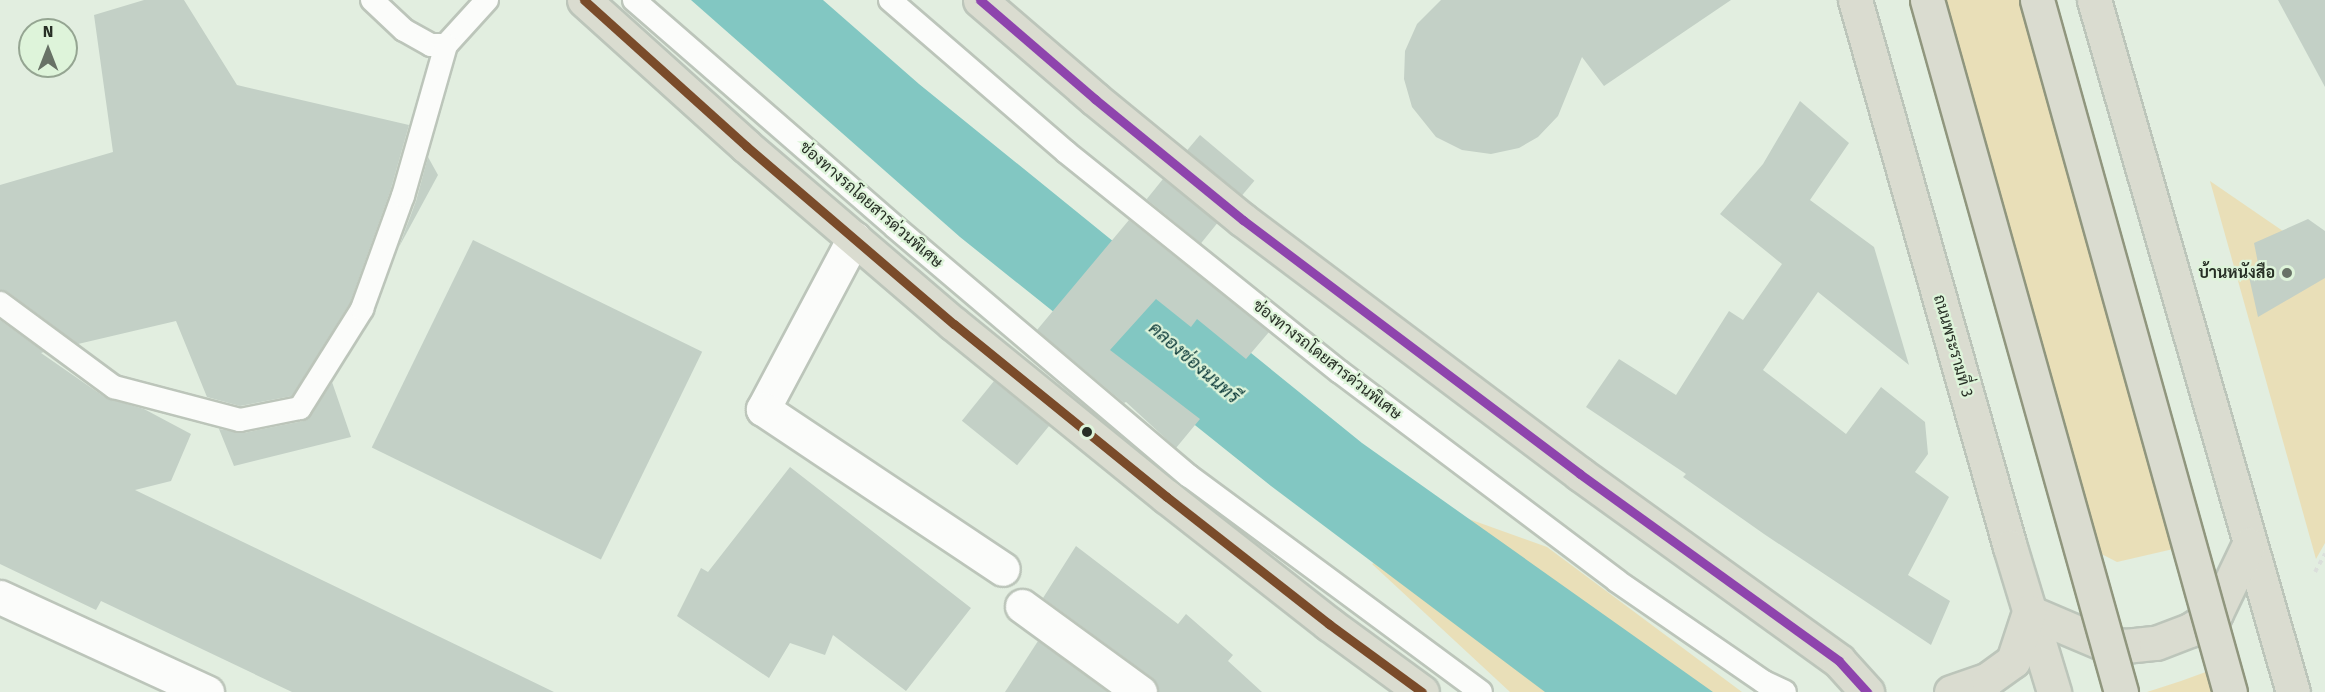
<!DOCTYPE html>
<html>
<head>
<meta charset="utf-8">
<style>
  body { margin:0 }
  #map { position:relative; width:2325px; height:692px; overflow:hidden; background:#e2eee0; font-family:"Fira Sans",Sarabun,sans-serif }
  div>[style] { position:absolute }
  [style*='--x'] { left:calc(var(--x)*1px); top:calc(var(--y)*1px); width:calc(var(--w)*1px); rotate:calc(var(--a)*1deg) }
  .green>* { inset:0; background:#e9dfb8 }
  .water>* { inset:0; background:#82c7c2 }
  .building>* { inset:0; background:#c3d0c6; transform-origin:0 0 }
  .path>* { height:4px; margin-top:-2px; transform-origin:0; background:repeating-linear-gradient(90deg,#dbdfdb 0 4.5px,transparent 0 9px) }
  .roads { filter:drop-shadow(2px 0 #bcc5ba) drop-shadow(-2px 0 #bcc5ba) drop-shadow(0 2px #bcc5ba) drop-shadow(0 -2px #bcc5ba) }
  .lane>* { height:22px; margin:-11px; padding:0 11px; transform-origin:11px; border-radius:11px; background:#fbfcfa }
  .street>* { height:33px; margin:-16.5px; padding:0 16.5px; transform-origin:16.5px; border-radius:16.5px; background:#fbfcfa }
  .primary>* { height:33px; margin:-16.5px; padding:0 16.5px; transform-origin:16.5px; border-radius:16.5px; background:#dadcd0 }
  .bridges { filter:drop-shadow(2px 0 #90967e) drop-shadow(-2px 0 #90967e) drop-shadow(0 2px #90967e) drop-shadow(0 -2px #90967e) }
  .primary-bridge>* { height:33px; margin:-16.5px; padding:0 16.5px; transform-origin:16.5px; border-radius:16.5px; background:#dadcd0 }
  .bus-1>* { height:9px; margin:-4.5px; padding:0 4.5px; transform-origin:4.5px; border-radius:4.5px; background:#7a4b2a }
  .bus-2>* { height:9px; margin:-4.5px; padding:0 4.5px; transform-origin:4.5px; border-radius:4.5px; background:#8e44ad }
  .dots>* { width:16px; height:16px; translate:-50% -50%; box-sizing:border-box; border:3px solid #def4da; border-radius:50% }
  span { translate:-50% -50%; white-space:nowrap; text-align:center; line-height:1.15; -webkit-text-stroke:4.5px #def4da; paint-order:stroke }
  .street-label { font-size:16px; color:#272f25 }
  .poi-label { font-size:16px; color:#272f25; font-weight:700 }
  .right { translate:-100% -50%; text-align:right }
  .water-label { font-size:18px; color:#073535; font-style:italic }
  .north { position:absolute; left:18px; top:18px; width:60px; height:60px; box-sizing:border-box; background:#def4da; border:2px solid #95a592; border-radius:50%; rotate:0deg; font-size:16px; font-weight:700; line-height:24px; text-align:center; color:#272f25 }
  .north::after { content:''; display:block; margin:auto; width:21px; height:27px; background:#687266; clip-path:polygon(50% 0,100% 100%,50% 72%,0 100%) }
</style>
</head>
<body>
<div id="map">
  <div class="green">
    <div style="clip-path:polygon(1931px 0,2045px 0,2195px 544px,2117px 562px,2082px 544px)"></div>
    <div style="clip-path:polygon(2210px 181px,2325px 260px,2325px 543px,2316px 559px)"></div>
    <div style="clip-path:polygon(1466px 518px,1547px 547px,1742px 692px,1510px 692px,1372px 564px)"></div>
    <div style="clip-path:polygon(2225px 665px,2235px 692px,2147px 692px,2181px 681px)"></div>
  </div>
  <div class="water">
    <div style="clip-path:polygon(691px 0,823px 0,919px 84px,1362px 443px,1713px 692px,1545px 692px,1271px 486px,960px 237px)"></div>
  </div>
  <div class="building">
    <div style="clip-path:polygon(144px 0,184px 0,237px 85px,409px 125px,390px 192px,350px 303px,292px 396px,240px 406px,207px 397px,176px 321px,78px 344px,8px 292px,0 290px,0 185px,113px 152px,94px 15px)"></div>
    <div style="clip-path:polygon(1441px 0,1731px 0,1604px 86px,1582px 57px,1558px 116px,1538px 137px,1519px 148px,1491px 154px,1462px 150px,1436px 137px,1412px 107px,1404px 79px,1405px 51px,1417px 24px)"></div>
    <div style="clip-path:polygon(2278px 0,2325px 0,2325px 87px)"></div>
    <div style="clip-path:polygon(1800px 101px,1849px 143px,1810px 200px,1874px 247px,1909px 365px,1818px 292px,1763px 370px,1846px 434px,1881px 387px,1925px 422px,1928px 454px,1915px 472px,1949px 497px,1908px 575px,1950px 601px,1931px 645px,1764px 534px,1683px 477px,1686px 474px,1586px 407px,1619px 359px,1676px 395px,1729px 311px,1743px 320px,1782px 264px,1720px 214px,1763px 164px)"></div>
    <div style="left:1200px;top:135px;width:71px;height:20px;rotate:40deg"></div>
    <div style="clip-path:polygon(428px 157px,438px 175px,399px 247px,416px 201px)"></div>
    <div style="left:1163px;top:179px;width:70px;height:26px;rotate:39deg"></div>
    <div style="clip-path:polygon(2308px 219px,2325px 231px,2325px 278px,2258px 317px,2247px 268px,2259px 268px,2254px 243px)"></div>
    <div style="clip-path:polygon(1129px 220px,1269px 332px,1246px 359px,1197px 319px,1191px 327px,1156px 299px,1110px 350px,1200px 419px,1176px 448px,1126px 402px,1124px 403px,1037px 330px)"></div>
    <div style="left:473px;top:240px;width:255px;height:231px;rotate:26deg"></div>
    <div style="clip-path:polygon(0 320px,44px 352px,41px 353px,106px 398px,144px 409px,191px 434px,171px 481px,135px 490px,554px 692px,292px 692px,101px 601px,96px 610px,0 564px)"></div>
    <div style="left:994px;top:381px;width:71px;height:51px;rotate:39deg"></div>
    <div style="clip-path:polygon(332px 382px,351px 437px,234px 466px,219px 429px,243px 433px,303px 421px,311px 415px)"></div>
    <div style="clip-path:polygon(790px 467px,971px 608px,906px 691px,833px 635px,825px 655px,790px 643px,769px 678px,677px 616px,701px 568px,708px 572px)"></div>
    <div style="clip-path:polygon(1076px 546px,1178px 624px,1186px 614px,1233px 655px,1228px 661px,1262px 692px,1158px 692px,1157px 684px,1151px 677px,1043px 598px)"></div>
    <div style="clip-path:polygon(1038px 641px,1108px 692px,1005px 692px)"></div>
  </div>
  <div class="path">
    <div style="--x:2315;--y:572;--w:21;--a:-61"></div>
  </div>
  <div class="roads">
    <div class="lane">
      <div style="--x:372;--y:0;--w:44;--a:43.2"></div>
      <div style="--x:404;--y:30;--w:31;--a:29"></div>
      <div style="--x:431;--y:45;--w:15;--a:0"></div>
      <div style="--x:446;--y:45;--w:61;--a:-47.7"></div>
      <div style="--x:634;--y:0;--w:346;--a:41"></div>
      <div style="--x:895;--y:227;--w:385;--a:40.3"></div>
      <div style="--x:1189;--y:476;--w:363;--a:36.5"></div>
      <div style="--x:890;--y:0;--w:233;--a:40.8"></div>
      <div style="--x:1066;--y:152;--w:351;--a:38.8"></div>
      <div style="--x:1340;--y:372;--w:347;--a:37"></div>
      <div style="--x:1617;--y:581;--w:178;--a:34.5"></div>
      <div style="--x:1764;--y:682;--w:23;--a:25"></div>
      <div style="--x:0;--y:303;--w:142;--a:36.4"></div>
      <div style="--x:114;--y:387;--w:130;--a:14.7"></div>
      <div style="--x:240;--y:420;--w:61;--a:-11.3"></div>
      <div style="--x:300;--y:408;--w:117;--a:-57.9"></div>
      <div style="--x:362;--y:309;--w:120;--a:-70.1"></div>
      <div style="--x:403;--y:196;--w:157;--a:-74.1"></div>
    </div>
    <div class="street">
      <div style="--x:854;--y:238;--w:194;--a:118"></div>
      <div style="--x:763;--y:409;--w:288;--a:33.7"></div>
      <div style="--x:0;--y:597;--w:228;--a:24.7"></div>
      <div style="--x:1022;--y:606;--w:146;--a:36.1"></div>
    </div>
    <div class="primary">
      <div style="--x:584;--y:0;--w:218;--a:42"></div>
      <div style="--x:746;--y:146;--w:274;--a:40.6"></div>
      <div style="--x:954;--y:324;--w:274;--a:39.1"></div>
      <div style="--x:1167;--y:497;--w:206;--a:38.1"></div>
      <div style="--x:1329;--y:624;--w:115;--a:36.2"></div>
      <div style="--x:980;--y:0;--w:152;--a:40.7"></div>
      <div style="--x:1095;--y:99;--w:191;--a:39.3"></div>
      <div style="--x:1243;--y:220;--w:422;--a:37"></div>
      <div style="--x:1580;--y:474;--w:319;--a:35.8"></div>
      <div style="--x:1839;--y:661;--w:42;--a:47.9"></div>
      <div style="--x:1855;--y:0;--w:569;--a:74.18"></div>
      <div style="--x:2010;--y:547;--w:152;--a:73.1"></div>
      <div style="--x:2094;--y:0;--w:720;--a:73.96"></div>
      <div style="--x:2029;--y:612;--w:79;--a:23"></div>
      <div style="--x:2102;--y:643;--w:23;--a:7"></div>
      <div style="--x:2125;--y:646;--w:31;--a:-6"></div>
      <div style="--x:2156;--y:643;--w:36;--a:-21"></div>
      <div style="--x:2190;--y:630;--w:31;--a:-33"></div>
      <div style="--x:2216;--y:613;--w:76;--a:-64.4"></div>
      <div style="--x:1951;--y:692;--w:39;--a:-19"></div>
      <div style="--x:1988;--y:679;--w:31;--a:-36"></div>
      <div style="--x:2013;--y:661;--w:52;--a:-71.9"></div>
    </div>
  </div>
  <div class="bridges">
    <div class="primary-bridge">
      <div style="--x:1927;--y:0;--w:719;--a:74.34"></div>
      <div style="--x:2037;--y:0;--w:718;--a:74.42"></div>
    </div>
  </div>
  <div class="bus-1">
    <div style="--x:584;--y:0;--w:218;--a:42"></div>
    <div style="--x:746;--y:146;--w:274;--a:40.6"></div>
    <div style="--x:954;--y:324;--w:274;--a:39.1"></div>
    <div style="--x:1167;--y:497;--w:206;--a:38.1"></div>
    <div style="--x:1329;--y:624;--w:115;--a:36.2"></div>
  </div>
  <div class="bus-2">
    <div style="--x:980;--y:0;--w:152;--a:40.7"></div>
    <div style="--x:1095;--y:99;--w:191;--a:39.3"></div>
    <div style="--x:1243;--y:220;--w:422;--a:37"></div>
    <div style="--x:1580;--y:474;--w:319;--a:35.8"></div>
    <div style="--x:1839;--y:661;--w:42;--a:47.9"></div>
  </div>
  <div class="dots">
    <div style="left:2287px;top:273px;background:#687266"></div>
    <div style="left:1087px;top:432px;background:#272f25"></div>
  </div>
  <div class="street-label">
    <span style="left:871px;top:205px;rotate:41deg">ช่องทางรถโดยสารด่วนพิเศษ</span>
    <span style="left:1953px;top:346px;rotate:74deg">ถนนพระรามที่ 3</span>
    <span style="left:1327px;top:360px;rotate:38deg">ช่องทางรถโดยสารด่วนพิเศษ</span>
  </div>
  <div class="poi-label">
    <span class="right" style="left:2275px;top:273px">บ้านหนังสือ</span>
  </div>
  <div class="water-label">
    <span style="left:1194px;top:363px;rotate:41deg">คลองช่องนนทรี</span>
  </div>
  <div class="north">N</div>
</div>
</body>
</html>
